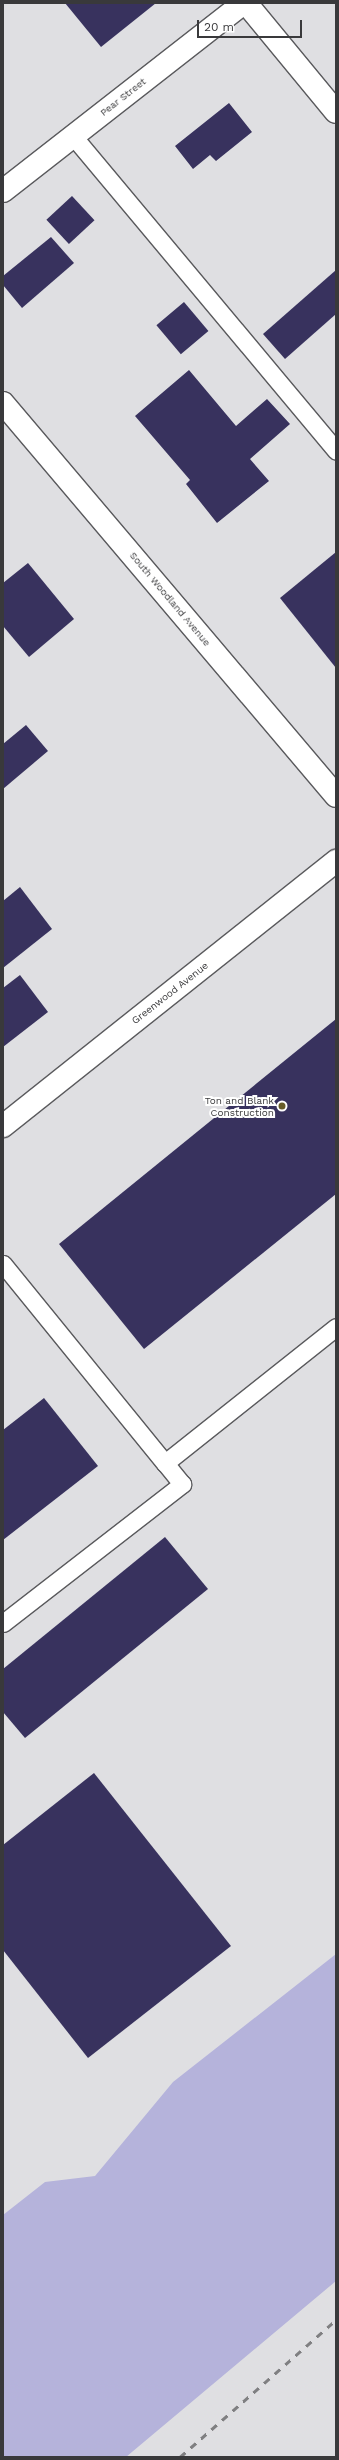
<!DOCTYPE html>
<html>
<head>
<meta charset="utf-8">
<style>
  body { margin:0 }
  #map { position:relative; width:339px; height:2460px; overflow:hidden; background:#dfdfe2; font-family:"Work Sans",sans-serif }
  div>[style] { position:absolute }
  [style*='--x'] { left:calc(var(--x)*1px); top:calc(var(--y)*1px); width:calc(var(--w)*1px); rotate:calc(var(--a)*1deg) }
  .green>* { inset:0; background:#b5b3db }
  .building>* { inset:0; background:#38325e; transform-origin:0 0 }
  .roads { filter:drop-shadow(1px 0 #5a5a5d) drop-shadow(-1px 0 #5a5a5d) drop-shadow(0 1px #5a5a5d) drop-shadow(0 -1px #5a5a5d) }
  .lane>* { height:17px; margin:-8.5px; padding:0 8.5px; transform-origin:8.5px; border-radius:8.5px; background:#fff }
  .street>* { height:22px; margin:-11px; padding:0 11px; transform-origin:11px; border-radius:11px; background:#fff }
  .secondary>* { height:22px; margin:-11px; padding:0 11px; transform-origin:11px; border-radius:11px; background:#fff }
  .rail>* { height:3px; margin-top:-1.5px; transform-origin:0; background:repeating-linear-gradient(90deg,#7f7f81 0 7px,transparent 0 14px) }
  .dots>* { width:11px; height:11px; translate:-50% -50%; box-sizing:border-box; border:2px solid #fff; border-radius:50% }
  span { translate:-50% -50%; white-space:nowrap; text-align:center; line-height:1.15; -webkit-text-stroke:4px #fff; paint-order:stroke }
  .street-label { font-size:10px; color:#39393b }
  .poi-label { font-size:10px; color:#39393b }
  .right { translate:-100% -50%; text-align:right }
  .frame { position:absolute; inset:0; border:4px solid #39393b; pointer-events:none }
  .scale { position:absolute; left:197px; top:20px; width:105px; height:18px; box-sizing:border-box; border:2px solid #39393b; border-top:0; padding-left:5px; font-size:12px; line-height:14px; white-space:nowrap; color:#39393b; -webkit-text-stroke:3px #fff; paint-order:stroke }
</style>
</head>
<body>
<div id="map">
  <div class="green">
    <div style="clip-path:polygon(336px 1954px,336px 2281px,126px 2457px,3px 2457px,3px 2215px,45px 2182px,95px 2176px,173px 2082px)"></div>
  </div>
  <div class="building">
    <div style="clip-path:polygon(65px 3px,156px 3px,101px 47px)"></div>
    <div style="clip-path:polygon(229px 103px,252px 132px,216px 161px,210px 155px,193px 169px,175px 146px)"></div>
    <div style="left:72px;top:196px;width:33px;height:35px;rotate:47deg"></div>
    <div style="clip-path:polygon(51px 237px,74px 263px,22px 308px,3px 285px,3px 276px)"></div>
    <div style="clip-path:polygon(336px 270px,336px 314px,285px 359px,263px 334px)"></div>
    <div style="left:184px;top:302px;width:38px;height:36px;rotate:50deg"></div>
    <div style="clip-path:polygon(189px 370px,236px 426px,267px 399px,290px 424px,250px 459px,269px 481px,217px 523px,186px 484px,190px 480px,135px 416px)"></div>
    <div style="clip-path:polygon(336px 552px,336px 668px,280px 598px)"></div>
    <div style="clip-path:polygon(28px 563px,74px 619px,29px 657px,3px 626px,3px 583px)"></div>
    <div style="clip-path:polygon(26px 725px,48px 751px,3px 789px,3px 744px)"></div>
    <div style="clip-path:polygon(20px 887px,52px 929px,3px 968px,3px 901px)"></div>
    <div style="clip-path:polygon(20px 975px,48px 1012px,3px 1047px,3px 988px)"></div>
    <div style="clip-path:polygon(336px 1019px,336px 1194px,144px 1349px,59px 1244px)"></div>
    <div style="clip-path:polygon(44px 1398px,98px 1466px,3px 1540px,3px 1430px)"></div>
    <div style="clip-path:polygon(165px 1537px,208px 1589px,25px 1738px,3px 1712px,3px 1669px)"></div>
    <div style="clip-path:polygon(94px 1773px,231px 1946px,88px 2058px,3px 1950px,3px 1845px)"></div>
  </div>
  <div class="roads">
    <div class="lane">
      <div style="--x:73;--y:136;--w:410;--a:50.1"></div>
      <div style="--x:3;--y:1264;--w:257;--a:50.9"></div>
      <div style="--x:165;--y:1463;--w:218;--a:-38.5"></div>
      <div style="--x:3;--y:1623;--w:227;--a:-37.8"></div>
      <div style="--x:182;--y:1484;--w:27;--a:-129"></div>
    </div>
    <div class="street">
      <div style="--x:246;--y:3;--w:141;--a:50.5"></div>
      <div style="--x:3;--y:191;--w:306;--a:-38"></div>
    </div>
    <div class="secondary">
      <div style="--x:3;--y:403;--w:515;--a:49.72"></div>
      <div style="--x:3;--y:1126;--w:426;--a:-38.5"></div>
    </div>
  </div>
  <div class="rail">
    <div style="--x:180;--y:2457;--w:208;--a:-41.3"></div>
  </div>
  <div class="dots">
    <div style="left:282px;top:1106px;background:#675c28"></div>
  </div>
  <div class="street-label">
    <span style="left:123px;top:97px;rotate:-38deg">Pear Street</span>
    <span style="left:170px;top:599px;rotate:50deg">South Woodland Avenue</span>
    <span style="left:170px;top:993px;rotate:-38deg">Greenwood Avenue</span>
  </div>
  <div class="poi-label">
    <span class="right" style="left:274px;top:1106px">Ton and Blank<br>Construction</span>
  </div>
  <div class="frame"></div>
  <div class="scale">20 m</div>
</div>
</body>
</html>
